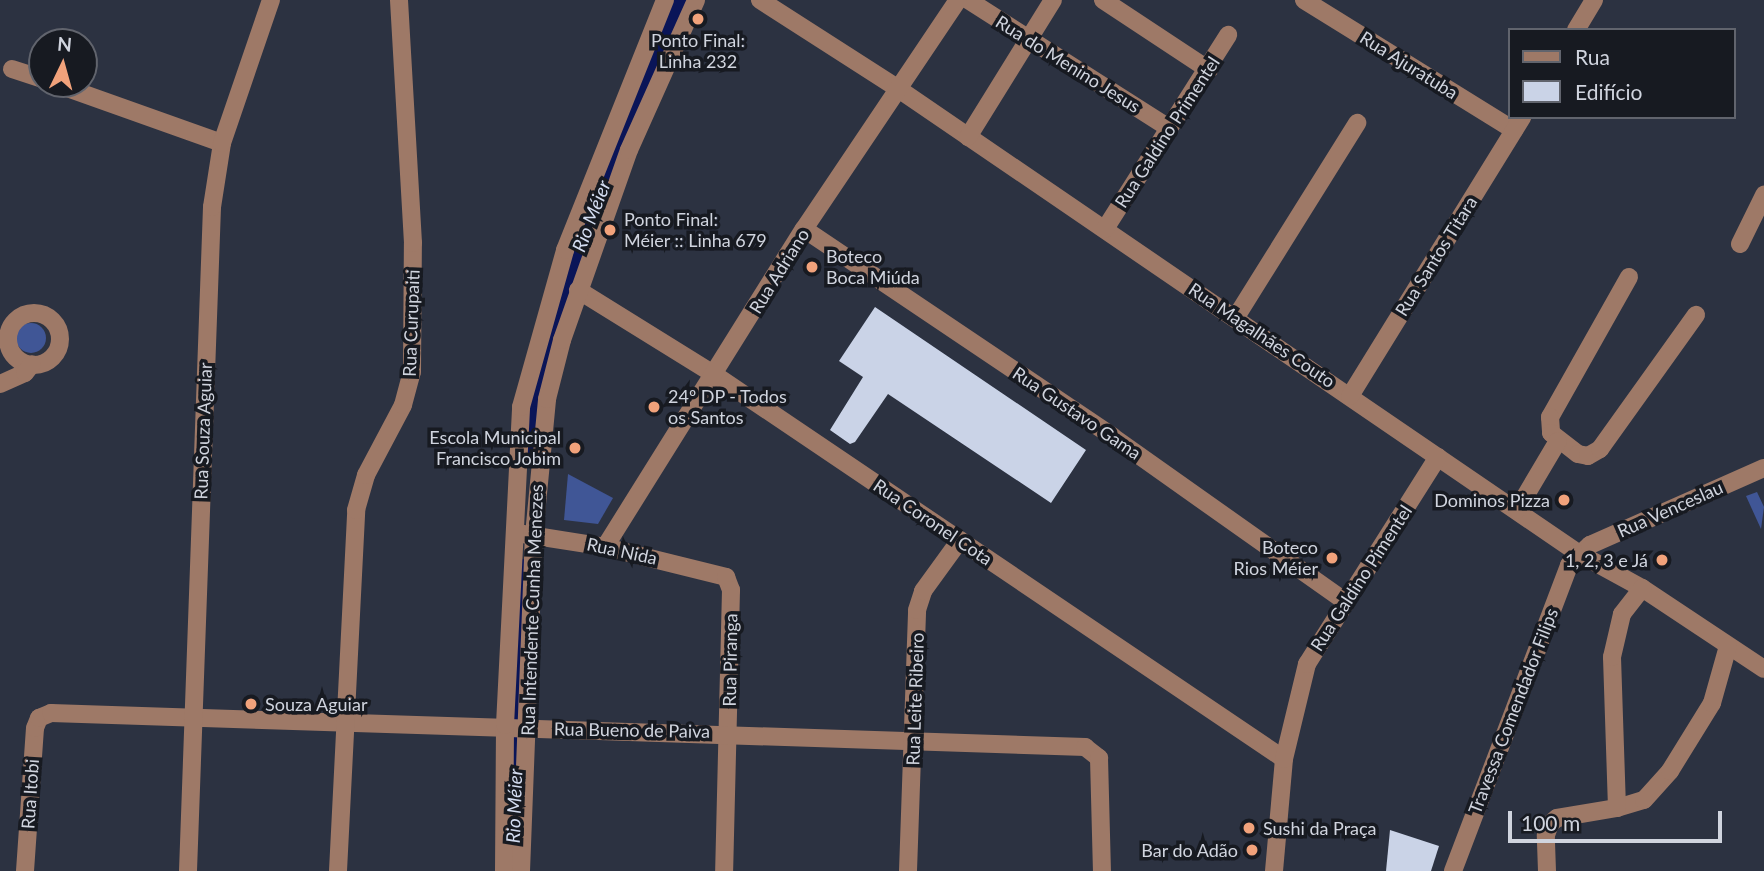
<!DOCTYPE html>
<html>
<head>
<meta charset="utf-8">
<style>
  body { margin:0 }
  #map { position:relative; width:1764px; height:871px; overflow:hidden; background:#2c3241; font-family:Lato,sans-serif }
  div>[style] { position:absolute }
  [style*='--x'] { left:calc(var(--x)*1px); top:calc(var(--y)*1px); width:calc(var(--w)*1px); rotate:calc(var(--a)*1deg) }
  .green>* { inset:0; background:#405696 }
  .round { border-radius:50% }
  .river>* { height:26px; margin:-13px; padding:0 13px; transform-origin:13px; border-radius:13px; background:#0a1558 }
  .building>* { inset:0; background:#cad3e7 }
  .minor>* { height:18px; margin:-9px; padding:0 9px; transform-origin:9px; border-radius:9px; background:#9e7967 }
  .minor>.ring { margin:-9px; padding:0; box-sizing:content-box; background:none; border:18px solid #9e7967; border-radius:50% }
  .dots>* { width:19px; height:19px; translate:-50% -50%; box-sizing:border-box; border:4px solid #171a21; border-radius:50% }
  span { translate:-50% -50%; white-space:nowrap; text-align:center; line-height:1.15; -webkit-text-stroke:7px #171a21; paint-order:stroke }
  .poi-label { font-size:18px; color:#d0d4de }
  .left { translate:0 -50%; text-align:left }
  .right { translate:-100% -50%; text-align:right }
  .street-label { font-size:18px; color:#d0d4de }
  .water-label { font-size:19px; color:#d4ddf1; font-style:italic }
  .legend { position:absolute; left:1508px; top:28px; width:228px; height:91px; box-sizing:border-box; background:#171a21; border:2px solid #61646d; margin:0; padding:9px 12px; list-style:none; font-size:21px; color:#d0d4de }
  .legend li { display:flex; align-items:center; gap:14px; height:35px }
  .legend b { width:35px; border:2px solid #61646d }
  .north { position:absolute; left:28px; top:28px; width:70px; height:70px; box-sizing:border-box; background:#171a21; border:2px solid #61646d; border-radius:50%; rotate:5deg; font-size:19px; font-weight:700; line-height:28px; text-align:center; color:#d0d4de }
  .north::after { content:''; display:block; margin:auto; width:24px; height:32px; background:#f1a27b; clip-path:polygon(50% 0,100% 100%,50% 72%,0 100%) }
  .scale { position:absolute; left:1508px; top:811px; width:214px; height:32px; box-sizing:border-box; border:4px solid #d0d4de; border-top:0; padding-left:9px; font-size:21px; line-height:24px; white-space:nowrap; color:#d0d4de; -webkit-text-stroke:5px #171a21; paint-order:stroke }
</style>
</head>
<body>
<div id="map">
  <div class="green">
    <div class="round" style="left:16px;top:323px;width:30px;height:30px"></div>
    <div style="clip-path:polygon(568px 474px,613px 498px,598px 524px,564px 520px)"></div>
    <div style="clip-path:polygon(1757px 492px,1764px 507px,1761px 529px,1746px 496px)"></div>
  </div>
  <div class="river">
    <div style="--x:528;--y:441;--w:48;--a:-81.5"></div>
    <div style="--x:535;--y:394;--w:117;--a:-74.7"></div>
    <div style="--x:566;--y:281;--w:165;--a:-69"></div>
    <div style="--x:625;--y:127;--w:139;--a:-66.2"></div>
    <div style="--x:517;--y:712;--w:140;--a:-87.5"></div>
    <div style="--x:512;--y:855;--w:115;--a:-88"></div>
  </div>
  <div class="building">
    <div style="clip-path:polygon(875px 307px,1086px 450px,1051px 503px,888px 394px,855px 442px,850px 444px,830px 430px,863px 377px,839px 361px)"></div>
    <div style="clip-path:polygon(1390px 830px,1439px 846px,1431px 871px,1386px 871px)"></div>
  </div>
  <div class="minor">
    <div style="--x:760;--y:0;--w:166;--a:32.7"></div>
    <div style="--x:900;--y:90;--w:821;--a:34.33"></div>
    <div style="--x:1578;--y:553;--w:73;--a:28.7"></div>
    <div style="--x:1642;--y:588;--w:146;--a:33.6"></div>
    <div style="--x:968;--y:0;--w:238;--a:32.5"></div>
    <div style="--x:1103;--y:0;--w:127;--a:33.4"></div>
    <div style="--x:1304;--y:0;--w:247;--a:31.8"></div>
    <div style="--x:1576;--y:30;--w:35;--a:-59"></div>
    <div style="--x:12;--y:69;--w:32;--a:18"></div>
    <div style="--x:56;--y:84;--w:176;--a:19.6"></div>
    <div style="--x:968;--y:137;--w:161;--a:-58.2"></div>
    <div style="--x:804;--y:229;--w:372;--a:33.9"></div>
    <div style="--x:1113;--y:437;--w:286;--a:35.3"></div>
    <div style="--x:1105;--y:229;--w:230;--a:-57.6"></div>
    <div style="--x:1740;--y:244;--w:55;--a:-63.9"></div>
    <div style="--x:1629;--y:277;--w:161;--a:119.4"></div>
    <div style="--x:1550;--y:417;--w:16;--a:86"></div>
    <div style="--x:1551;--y:433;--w:34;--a:38"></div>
    <div style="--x:1578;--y:454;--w:10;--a:11"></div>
    <div style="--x:1588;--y:456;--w:14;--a:-30"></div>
    <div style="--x:1600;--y:449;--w:165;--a:-54.4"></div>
    <div style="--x:578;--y:290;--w:161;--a:31.8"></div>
    <div style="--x:715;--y:375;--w:686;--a:34.01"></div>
    <div class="ring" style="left:8px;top:313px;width:34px;height:34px"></div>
    <div style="--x:1236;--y:317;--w:229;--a:-58"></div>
    <div style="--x:0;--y:384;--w:27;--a:-24"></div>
    <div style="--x:25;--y:373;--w:11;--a:-52"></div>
    <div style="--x:1350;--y:396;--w:328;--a:-58.3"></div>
    <div style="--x:1517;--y:510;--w:80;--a:-59.3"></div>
    <div style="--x:523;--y:534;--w:83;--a:9"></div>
    <div style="--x:605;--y:547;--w:125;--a:13.9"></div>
    <div style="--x:726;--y:577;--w:14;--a:69"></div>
    <div style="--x:731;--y:590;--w:281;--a:91.4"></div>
    <div style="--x:605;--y:547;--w:375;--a:-58"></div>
    <div style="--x:804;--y:229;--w:276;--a:-56.1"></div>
    <div style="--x:1617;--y:808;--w:28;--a:-17"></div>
    <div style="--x:1644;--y:800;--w:39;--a:-48"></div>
    <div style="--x:1670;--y:771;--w:80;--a:-58.3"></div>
    <div style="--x:1712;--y:703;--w:59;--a:-74.3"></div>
    <div style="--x:25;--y:871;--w:143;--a:-86"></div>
    <div style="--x:35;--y:728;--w:11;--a:-68"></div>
    <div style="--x:39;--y:718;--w:13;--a:-23"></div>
    <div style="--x:51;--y:713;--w:1035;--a:1.88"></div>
    <div style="--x:1085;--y:747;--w:18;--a:38"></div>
    <div style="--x:1099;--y:758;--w:113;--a:88.5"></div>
    <div style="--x:188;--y:871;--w:664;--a:-87.93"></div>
    <div style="--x:212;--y:207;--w:65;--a:-81.1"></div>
    <div style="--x:222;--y:143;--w:151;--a:-71.1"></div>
    <div style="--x:338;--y:871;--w:361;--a:-87.1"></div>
    <div style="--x:356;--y:510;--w:36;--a:-74"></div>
    <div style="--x:366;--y:475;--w:79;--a:-62.1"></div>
    <div style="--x:403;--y:405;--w:34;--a:-75"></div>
    <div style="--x:412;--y:372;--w:129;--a:-89.6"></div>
    <div style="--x:413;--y:243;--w:243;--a:-93.3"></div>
    <div style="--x:504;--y:871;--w:146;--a:-89.6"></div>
    <div style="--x:505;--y:725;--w:318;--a:-87.1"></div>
    <div style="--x:521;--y:407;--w:163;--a:-74.3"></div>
    <div style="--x:565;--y:250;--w:269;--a:-68.2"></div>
    <div style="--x:521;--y:871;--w:336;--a:-87.8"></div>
    <div style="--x:534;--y:535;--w:137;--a:-84.5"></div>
    <div style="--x:547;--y:399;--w:61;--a:-75.7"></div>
    <div style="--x:562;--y:340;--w:201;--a:-70.6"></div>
    <div style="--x:629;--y:150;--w:164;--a:-65.9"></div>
    <div style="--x:908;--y:871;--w:261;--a:-88"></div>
    <div style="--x:917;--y:610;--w:20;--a:-72"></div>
    <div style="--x:923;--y:591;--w:63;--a:-54"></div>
    <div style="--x:1274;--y:871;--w:112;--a:-84.9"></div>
    <div style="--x:1284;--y:759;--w:98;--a:-76.4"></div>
    <div style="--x:1307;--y:664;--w:245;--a:-57.7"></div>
    <div style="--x:1453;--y:871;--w:327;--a:-69.2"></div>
    <div style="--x:1569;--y:565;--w:29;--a:-44"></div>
    <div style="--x:1590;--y:545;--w:190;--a:-23.9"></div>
    <div style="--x:1547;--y:871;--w:36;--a:-92"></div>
    <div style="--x:1546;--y:835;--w:12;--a:-70"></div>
    <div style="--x:1550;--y:824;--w:9;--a:-41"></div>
    <div style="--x:1557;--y:818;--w:61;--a:-9.5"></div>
    <div style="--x:1617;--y:808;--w:151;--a:-91.9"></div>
    <div style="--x:1612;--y:657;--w:44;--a:-76.9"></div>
    <div style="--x:1622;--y:614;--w:33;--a:-52"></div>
  </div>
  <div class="dots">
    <div style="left:698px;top:19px;background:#f1a27b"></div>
    <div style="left:610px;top:230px;background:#f1a27b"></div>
    <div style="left:812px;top:267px;background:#f1a27b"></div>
    <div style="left:654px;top:407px;background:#f1a27b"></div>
    <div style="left:575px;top:448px;background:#f1a27b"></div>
    <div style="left:1564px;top:500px;background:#f1a27b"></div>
    <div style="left:1332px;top:558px;background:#f1a27b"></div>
    <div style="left:1662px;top:560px;background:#f1a27b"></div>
    <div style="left:251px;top:704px;background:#f1a27b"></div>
    <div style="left:1249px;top:828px;background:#f1a27b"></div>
    <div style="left:1252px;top:850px;background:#f1a27b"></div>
  </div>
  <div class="poi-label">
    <span style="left:698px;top:51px">Ponto Final:<br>Linha 232</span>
    <span class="left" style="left:624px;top:230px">Ponto Final:<br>Méier :: Linha 679</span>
    <span class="left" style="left:826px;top:267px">Boteco<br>Boca Miúda</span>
    <span class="left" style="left:668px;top:407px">24º DP - Todos<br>os Santos</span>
    <span class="right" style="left:561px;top:448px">Escola Municipal<br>Francisco Jobim</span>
    <span class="right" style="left:1550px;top:500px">Dominos Pizza</span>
    <span class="right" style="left:1318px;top:558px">Boteco<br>Rios Méier</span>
    <span class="right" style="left:1648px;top:560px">1, 2, 3 e Já</span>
    <span class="left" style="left:265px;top:704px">Souza Aguiar</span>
    <span class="left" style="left:1263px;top:828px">Sushi da Praça</span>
    <span class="right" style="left:1238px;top:850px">Bar do Adão</span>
  </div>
  <div class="street-label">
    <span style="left:1068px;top:64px;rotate:32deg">Rua do Menino Jesus</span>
    <span style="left:1409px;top:65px;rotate:32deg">Rua Ajuratuba</span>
    <span style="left:1167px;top:132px;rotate:-57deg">Rua Galdino Primentel</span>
    <span style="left:1436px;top:256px;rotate:-58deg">Rua Santos Titara</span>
    <span style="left:779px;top:271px;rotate:-58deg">Rua Adriano</span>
    <span style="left:411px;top:323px;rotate:-88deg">Rua Curupaiti</span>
    <span style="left:1262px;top:335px;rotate:34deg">Rua Magalhães Couto</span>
    <span style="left:1077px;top:413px;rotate:34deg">Rua Gustavo Gama</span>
    <span style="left:203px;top:431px;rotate:-88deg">Rua Souza Aguiar</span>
    <span style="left:1670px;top:509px;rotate:-24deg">Rua Venceslau</span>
    <span style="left:933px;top:522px;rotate:34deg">Rua Coronel Cota</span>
    <span style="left:622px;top:551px;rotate:12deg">Rua Nida</span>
    <span style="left:1361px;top:578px;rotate:-57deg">Rua Galdino Pimentel</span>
    <span style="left:532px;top:610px;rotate:-88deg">Rua Intendente Cunha Menezes</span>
    <span style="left:730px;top:660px;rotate:-89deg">Rua Piranga</span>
    <span style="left:915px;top:699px;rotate:-88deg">Rua Leite Ribeiro</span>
    <span style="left:1513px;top:711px;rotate:-69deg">Travessa Comendador Filips</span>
    <span style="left:632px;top:730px;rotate:1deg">Rua Bueno de Paiva</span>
    <span style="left:30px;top:794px;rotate:-86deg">Rua Itobi</span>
  </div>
  <div class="water-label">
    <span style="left:591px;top:216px;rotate:-69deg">Rio Méier</span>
    <span style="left:514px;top:806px;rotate:-88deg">Rio Méier</span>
  </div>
  <ul class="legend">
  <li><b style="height:9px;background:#9e7967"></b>Rua</li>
  <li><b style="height:19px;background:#cad3e7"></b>Edifício</li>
  </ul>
  <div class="north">N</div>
  <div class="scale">100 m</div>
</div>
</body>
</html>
